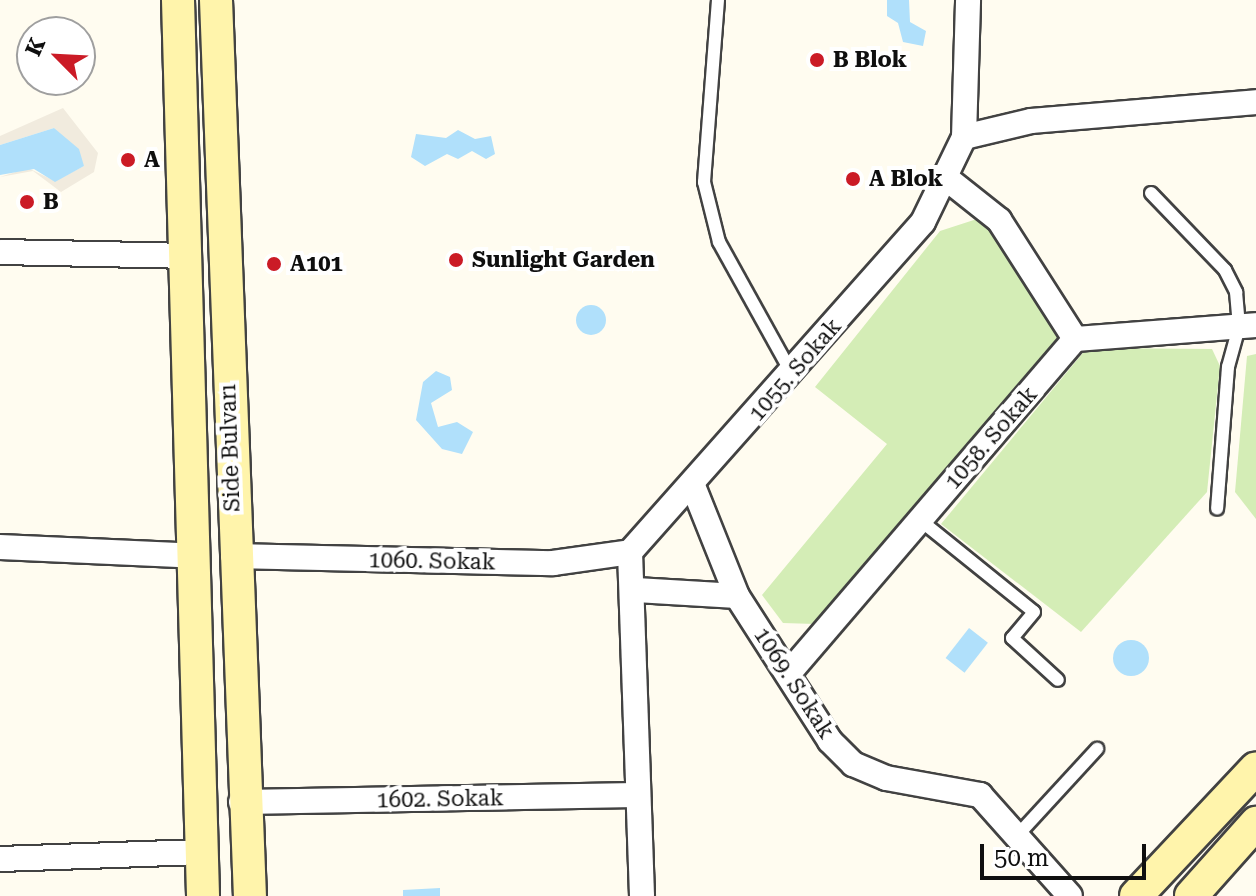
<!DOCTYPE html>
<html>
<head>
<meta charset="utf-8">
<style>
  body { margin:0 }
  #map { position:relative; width:1256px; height:896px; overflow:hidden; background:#fffcf0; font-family:"Roboto Serif",serif }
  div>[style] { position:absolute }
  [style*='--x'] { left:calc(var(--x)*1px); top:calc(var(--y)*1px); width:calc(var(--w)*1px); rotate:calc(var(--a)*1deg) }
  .green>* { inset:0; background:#d4edb6 }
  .plaza>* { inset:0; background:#f1ebde }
  .water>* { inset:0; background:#b0e0fb; transform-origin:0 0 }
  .round { border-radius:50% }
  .roads { filter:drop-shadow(2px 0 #424242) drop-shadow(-2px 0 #424242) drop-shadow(0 2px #424242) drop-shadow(0 -2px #424242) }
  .service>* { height:12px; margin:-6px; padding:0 6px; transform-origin:6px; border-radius:6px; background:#fff }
  .minor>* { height:24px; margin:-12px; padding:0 12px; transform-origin:12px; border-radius:12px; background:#fff }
  .secondary>* { height:32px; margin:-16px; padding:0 16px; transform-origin:16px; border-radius:16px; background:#fff4ab }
  .dots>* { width:22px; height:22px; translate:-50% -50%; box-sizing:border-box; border:4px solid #fff; border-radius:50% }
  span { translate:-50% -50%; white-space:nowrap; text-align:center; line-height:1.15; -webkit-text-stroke:8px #fff; paint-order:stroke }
  .poi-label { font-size:22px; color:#0f0f0f; font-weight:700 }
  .left { translate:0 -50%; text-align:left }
  .street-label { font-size:22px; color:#0f0f0f }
  .north { position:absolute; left:16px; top:16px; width:80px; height:80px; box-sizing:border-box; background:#fff; border:2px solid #9f9f9f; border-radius:50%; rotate:294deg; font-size:22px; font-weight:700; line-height:32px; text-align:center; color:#0f0f0f }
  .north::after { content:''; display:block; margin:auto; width:28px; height:36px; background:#cb1b26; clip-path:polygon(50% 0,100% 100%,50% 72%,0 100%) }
  .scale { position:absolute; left:980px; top:844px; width:166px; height:36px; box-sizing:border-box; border:4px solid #0f0f0f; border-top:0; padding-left:10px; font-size:24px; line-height:28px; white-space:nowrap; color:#0f0f0f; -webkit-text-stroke:6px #fff; paint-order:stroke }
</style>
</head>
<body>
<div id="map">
  <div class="green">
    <div style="clip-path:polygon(980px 218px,992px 224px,1058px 326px,1058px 342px,815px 624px,783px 623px,762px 595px,887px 444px,815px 387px,940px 231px)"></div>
    <div style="clip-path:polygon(1087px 348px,1212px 349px,1220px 366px,1207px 492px,1081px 632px,941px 524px)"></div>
    <div style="clip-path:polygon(1256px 354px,1256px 519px,1235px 492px,1247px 356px)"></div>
  </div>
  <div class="plaza">
    <div style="clip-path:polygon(63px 108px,98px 153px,94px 172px,61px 192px,33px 171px,0 177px,28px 168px,55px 181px,84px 166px,54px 128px,0 145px,0 136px)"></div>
  </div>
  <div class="water">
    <div style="clip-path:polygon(887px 0,909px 0,910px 22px,926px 31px,923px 46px,903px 42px,898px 23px,887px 16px)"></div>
    <div style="clip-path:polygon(54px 128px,79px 149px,84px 166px,55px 182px,34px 169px,0 175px,0 145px)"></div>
    <div style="clip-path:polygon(458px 130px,475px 139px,491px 136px,495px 154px,486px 159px,472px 151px,458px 159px,447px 154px,425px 166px,411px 157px,416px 134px,446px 138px)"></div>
    <div class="round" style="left:576px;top:305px;width:30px;height:30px"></div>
    <div style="clip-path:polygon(436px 371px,450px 377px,452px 390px,431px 403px,438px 427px,457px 422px,473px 432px,462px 454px,442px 449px,416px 420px,423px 382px)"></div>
    <div style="left:969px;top:628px;width:24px;height:38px;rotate:38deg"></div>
    <div class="round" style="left:1113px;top:640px;width:36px;height:36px"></div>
    <div style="clip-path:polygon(440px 888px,440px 896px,403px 896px,403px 890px)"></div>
  </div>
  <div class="roads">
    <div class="service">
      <div style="--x:718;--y:0;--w:183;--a:94.4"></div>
      <div style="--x:704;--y:182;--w:62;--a:76"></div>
      <div style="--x:719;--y:242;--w:149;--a:61"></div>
      <div style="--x:1151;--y:193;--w:107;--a:46.1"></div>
      <div style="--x:1225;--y:270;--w:25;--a:63"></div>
      <div style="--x:1236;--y:292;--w:35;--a:85"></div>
      <div style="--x:1239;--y:327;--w:41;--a:105.4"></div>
      <div style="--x:1228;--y:367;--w:142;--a:94.4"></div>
      <div style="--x:920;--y:520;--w:146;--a:38.9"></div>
      <div style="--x:1034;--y:612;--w:34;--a:130"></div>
      <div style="--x:1012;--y:638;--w:62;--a:42.4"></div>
      <div style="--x:1016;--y:837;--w:120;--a:-47.4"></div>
    </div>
    <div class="minor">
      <div style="--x:964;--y:137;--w:69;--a:-13.4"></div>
      <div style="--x:1031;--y:121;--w:226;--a:-4.8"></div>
      <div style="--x:946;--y:178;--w:68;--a:38.4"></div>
      <div style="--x:999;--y:220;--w:141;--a:57.4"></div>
      <div style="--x:0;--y:252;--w:185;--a:1.2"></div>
      <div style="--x:693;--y:486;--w:118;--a:68.2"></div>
      <div style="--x:737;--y:596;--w:172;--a:57.3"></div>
      <div style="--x:830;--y:741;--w:33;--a:45"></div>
      <div style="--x:853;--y:764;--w:36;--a:23"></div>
      <div style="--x:886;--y:778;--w:96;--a:10.3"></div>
      <div style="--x:980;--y:795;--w:135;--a:48.3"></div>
      <div style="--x:0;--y:547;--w:195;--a:2.6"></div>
      <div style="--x:630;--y:552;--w:441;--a:-48.4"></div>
      <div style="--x:923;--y:222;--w:94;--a:-64.2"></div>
      <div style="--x:964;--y:137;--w:137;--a:-88.3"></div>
      <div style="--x:630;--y:552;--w:344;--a:88"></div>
      <div style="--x:233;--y:556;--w:320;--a:1.3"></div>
      <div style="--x:553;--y:563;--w:78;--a:-8.1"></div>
      <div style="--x:636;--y:590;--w:101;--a:3.4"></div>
      <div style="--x:788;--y:674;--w:441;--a:-49.4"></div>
      <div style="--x:1075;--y:339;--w:182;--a:-4.4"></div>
      <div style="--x:241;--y:802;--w:397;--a:-1"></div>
      <div style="--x:0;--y:859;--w:201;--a:-2"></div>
    </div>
    <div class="secondary">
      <div style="--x:178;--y:0;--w:896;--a:88.4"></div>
      <div style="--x:216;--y:0;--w:897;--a:87.83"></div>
      <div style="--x:1136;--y:896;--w:175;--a:-46.8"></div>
      <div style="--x:1191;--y:896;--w:98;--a:-48.3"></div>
    </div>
  </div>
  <div class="dots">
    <div style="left:817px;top:60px;background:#cb1b26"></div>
    <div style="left:128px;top:160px;background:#cb1b26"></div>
    <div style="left:853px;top:179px;background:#cb1b26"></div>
    <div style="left:27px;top:202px;background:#cb1b26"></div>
    <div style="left:456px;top:260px;background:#cb1b26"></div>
    <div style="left:274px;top:264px;background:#cb1b26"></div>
  </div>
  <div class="poi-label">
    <span class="left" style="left:833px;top:60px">B Blok</span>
    <span class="left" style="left:144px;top:160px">A</span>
    <span class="left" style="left:869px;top:179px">A Blok</span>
    <span class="left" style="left:43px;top:202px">B</span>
    <span class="left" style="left:472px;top:260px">Sunlight Garden</span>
    <span class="left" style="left:290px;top:264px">A101</span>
  </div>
  <div class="street-label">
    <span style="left:795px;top:370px;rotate:-49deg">1055. Sokak</span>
    <span style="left:991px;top:438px;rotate:-49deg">1058. Sokak</span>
    <span style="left:230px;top:448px;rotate:-92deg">Side Bulvarı</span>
    <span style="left:432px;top:561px;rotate:1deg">1060. Sokak</span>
    <span style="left:794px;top:683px;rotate:57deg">1069. Sokak</span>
    <span style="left:440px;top:799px;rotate:-1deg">1602. Sokak</span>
  </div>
  <div class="north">K</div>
  <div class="scale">50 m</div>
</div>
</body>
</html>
